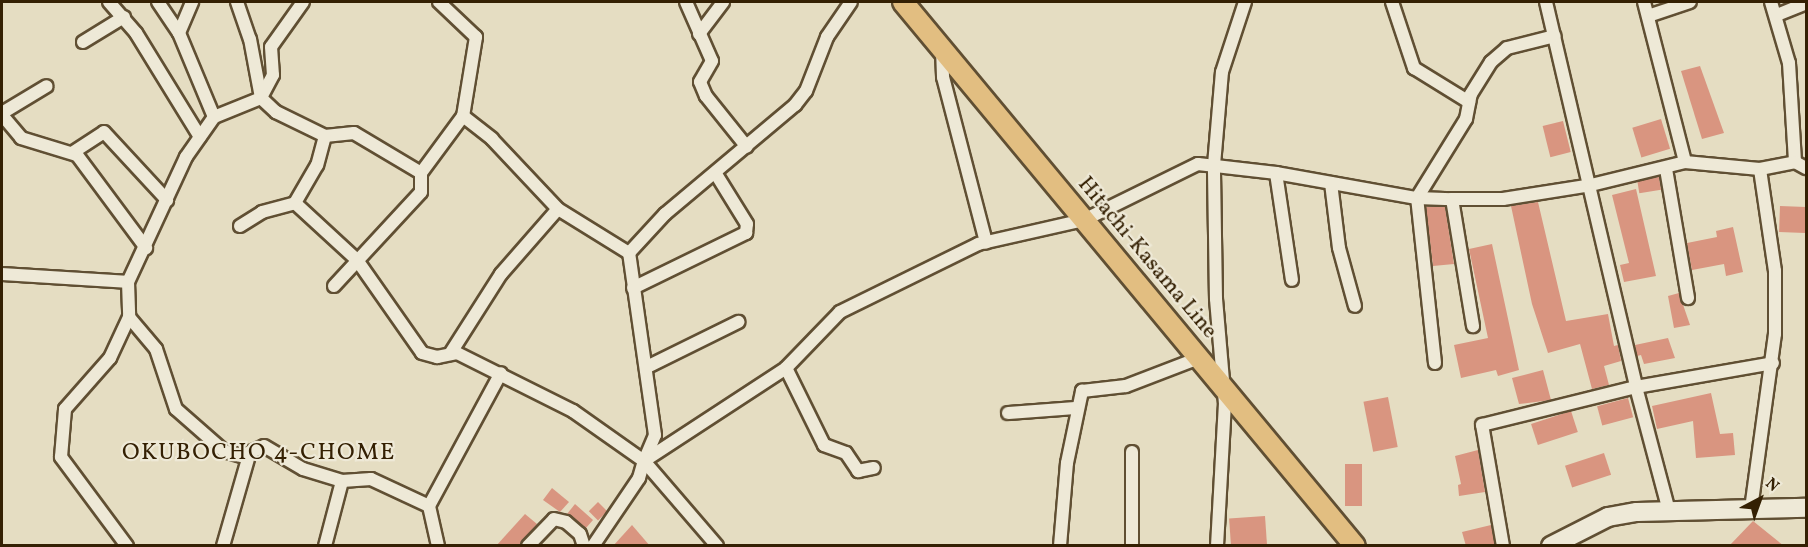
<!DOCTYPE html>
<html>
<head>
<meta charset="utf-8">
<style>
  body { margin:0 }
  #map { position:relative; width:1808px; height:547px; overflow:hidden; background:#e5ddc2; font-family:Vollkorn,serif }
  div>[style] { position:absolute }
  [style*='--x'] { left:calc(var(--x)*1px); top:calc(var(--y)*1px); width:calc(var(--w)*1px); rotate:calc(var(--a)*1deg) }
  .building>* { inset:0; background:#d99580; transform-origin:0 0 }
  .roads { filter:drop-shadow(2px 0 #604f33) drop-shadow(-2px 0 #604f33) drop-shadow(0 2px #604f33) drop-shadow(0 -2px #604f33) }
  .street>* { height:12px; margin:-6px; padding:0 6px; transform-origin:6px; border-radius:6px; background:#eee9d7 }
  .secondary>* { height:18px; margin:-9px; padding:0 9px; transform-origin:9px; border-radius:9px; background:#eee9d7 }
  .primary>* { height:20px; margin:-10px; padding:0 10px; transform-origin:10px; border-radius:10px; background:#e2be81 }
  span { translate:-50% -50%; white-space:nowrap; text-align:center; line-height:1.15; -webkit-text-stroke:4.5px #eee9d7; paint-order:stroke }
  .street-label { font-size:22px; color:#342003 }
  .neighbourhood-label { font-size:24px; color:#342003; letter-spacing:1.5px }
  .frame { position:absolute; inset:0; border:3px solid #342003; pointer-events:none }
  .north { position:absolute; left:1730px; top:469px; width:60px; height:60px; -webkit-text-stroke:4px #eee9d7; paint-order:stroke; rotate:41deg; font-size:16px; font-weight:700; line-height:24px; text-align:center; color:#342003 }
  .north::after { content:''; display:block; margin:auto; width:21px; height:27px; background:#342003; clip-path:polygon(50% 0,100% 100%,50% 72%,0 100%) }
</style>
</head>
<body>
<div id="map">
  <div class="building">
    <div style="clip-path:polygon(1700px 66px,1724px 133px,1702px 139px,1681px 71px)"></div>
    <div style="left:1661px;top:119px;width:31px;height:30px;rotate:73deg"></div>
    <div style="left:1563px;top:121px;width:32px;height:21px;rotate:76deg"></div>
    <div style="left:1659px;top:177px;width:13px;height:22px;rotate:81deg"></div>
    <div style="clip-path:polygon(1636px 189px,1656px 276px,1624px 282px,1620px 265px,1629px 263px,1612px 195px)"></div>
    <div style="clip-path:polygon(1538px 202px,1566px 321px,1608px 314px,1614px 346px,1618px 345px,1621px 361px,1604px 366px,1609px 385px,1592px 389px,1580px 344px,1548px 353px,1532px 304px,1511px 206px)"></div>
    <div style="left:1780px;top:206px;width:26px;height:26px;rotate:2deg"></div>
    <div style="clip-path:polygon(1426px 207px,1445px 207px,1454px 264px,1433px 266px)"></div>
    <div style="clip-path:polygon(1733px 227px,1743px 272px,1726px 276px,1724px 264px,1692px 270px,1687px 243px,1717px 237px,1716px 231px)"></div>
    <div style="clip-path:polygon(1492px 244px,1519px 370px,1498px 376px,1496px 370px,1461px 378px,1454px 345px,1488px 338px,1469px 249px)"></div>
    <div style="clip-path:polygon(1679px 293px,1690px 325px,1674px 328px,1668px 296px)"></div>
    <div style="clip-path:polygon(1668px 338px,1675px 358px,1644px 364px,1641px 355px,1637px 356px,1635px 345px)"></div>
    <div style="clip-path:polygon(1543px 370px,1551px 400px,1519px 404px,1512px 378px)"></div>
    <div style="clip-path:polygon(1711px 393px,1720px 434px,1733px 433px,1735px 455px,1696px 458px,1693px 421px,1657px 429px,1652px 406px)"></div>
    <div style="left:1388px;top:397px;width:51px;height:25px;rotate:79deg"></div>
    <div style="left:1628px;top:398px;width:20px;height:32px;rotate:75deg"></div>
    <div style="left:1571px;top:411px;width:22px;height:42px;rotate:72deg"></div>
    <div style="clip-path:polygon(1478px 450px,1485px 492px,1459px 496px,1458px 485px,1461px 484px,1455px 456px)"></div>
    <div style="left:1604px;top:453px;width:23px;height:41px;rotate:72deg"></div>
    <div style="left:1345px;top:464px;width:17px;height:42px"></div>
    <div style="clip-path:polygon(552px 488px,569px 502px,560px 512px,543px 500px)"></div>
    <div style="left:598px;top:502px;width:13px;height:13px;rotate:45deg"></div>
    <div style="clip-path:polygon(575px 504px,593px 520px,586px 528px,567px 514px)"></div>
    <div style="clip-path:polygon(525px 514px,537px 524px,520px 546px,496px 546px)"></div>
    <div style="left:1265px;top:516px;width:30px;height:36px;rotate:86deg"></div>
    <div style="clip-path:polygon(1753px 521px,1784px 546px,1729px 546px)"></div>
    <div style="clip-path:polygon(632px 525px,650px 546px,613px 546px)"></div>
    <div style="clip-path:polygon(1491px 525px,1495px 546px,1466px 546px,1462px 532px)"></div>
  </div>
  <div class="roads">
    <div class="street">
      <div style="--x:109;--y:2;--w:41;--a:48.9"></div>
      <div style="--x:136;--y:33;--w:122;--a:58.4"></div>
      <div style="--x:158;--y:2;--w:37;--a:56"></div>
      <div style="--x:179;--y:33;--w:91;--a:67.4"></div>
      <div style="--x:237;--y:2;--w:39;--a:71"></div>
      <div style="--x:250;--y:39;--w:60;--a:79.4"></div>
      <div style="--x:261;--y:98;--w:21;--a:43"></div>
      <div style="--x:276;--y:112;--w:55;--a:26.1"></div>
      <div style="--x:325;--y:136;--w:29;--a:-6"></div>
      <div style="--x:354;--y:133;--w:78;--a:30.8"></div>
      <div style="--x:421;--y:173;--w:71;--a:-53.6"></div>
      <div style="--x:303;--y:2;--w:55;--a:125.4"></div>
      <div style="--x:271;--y:47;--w:28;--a:86"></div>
      <div style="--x:273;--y:75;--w:26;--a:118"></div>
      <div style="--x:261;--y:98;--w:51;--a:158"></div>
      <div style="--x:214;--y:117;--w:49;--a:125"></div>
      <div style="--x:186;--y:157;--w:138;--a:114.9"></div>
      <div style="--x:128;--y:282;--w:35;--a:88"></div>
      <div style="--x:129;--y:317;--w:42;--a:49.8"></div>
      <div style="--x:156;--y:349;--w:63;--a:71.6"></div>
      <div style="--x:176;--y:409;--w:64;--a:41.2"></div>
      <div style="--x:224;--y:451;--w:19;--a:16"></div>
      <div style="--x:242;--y:456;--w:24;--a:-24"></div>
      <div style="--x:264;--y:446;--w:45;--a:30.5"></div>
      <div style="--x:303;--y:469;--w:41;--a:17.1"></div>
      <div style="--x:342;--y:481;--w:29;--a:-4"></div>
      <div style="--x:371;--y:479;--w:64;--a:25"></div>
      <div style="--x:439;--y:2;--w:51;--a:43.4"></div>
      <div style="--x:476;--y:37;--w:80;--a:99.3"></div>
      <div style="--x:463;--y:116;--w:37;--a:38"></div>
      <div style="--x:492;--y:139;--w:96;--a:46.7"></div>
      <div style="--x:558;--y:209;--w:84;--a:31.8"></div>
      <div style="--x:686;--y:2;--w:64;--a:66.2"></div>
      <div style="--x:712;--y:61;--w:24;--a:120"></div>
      <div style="--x:700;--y:82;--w:15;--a:67"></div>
      <div style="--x:706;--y:96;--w:65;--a:51.2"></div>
      <div style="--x:1392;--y:2;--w:70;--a:71.6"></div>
      <div style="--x:1414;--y:68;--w:65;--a:31.7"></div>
      <div style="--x:1546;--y:2;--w:395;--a:76.8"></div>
      <div style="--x:1636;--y:387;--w:128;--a:75.1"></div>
      <div style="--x:1644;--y:2;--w:165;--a:75.6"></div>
      <div style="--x:1771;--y:2;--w:64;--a:73.6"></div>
      <div style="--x:1789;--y:63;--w:99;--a:86.5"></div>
      <div style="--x:1777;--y:15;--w:31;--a:-22"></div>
      <div style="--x:1648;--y:16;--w:44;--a:-18.4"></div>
      <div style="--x:179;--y:33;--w:34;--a:-67"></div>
      <div style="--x:699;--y:34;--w:40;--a:-53"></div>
      <div style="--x:83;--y:42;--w:48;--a:-31.4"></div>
      <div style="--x:942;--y:48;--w:29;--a:88"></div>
      <div style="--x:943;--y:77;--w:171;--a:75.4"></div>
      <div style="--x:2;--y:113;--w:52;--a:-31"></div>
      <div style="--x:2;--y:115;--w:30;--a:50"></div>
      <div style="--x:21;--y:138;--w:59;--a:16.9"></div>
      <div style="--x:77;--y:155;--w:116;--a:53.4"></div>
      <div style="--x:325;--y:136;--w:30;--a:105"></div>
      <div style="--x:317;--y:165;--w:44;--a:120.1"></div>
      <div style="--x:295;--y:203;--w:84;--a:42.6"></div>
      <div style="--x:357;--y:260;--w:113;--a:55"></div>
      <div style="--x:422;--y:353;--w:16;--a:15"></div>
      <div style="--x:437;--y:357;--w:20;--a:-11"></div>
      <div style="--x:457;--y:353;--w:130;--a:26.6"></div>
      <div style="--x:573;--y:411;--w:87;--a:35.2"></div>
      <div style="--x:644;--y:461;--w:112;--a:49.3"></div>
      <div style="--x:72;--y:153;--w:38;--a:-33"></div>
      <div style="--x:104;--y:132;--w:93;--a:47.2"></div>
      <div style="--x:1666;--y:169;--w:131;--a:80.3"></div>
      <div style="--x:1276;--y:173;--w:108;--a:81.5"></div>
      <div style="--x:1331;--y:183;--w:65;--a:83"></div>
      <div style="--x:1339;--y:248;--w:60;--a:74.6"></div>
      <div style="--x:1452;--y:199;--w:129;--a:80.6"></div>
      <div style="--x:240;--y:226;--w:26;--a:-32"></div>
      <div style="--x:262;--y:212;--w:34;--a:-15"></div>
      <div style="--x:2;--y:274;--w:126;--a:3.6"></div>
      <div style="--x:334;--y:286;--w:128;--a:-47.2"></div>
      <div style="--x:421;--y:192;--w:19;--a:-90"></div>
      <div style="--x:633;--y:288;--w:126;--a:-26"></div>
      <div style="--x:746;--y:233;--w:9;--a:-84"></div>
      <div style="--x:747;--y:224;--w:59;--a:-121.8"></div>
      <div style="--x:450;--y:354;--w:95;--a:-57.5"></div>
      <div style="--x:501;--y:274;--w:86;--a:-48.8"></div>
      <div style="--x:1435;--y:363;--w:166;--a:-96.2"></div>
      <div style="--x:1417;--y:198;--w:93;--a:-58.2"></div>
      <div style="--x:1466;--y:119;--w:25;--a:-79"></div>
      <div style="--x:1471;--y:94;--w:38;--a:-58"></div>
      <div style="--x:1491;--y:62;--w:21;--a:-41"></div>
      <div style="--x:1507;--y:48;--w:49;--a:-14"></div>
      <div style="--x:647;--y:367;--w:102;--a:-26.3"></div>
      <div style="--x:786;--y:368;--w:86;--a:63.7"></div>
      <div style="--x:824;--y:445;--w:23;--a:20"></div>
      <div style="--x:846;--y:453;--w:22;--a:56"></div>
      <div style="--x:858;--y:471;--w:16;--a:-11"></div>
      <div style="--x:1008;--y:413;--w:68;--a:-4.2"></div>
      <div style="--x:1132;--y:452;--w:94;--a:90"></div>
      <div style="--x:644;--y:461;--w:28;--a:-67"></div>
      <div style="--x:655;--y:435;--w:184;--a:-98.1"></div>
      <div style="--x:629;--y:253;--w:53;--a:-47.3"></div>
      <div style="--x:665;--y:214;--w:170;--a:-40"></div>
      <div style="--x:795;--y:105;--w:18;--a:-52"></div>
      <div style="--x:806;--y:91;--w:58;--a:-68.7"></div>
      <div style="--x:827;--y:37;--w:42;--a:-55.6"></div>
      <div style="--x:1751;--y:509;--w:177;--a:-82.2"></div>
      <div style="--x:1775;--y:334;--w:63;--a:-90"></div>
      <div style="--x:1775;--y:271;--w:103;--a:-98.4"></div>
      <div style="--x:127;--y:546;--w:111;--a:-126.6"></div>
      <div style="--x:61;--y:457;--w:48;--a:-85.2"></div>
      <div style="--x:65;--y:409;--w:68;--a:-48.6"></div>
      <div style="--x:110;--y:358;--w:45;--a:-65.1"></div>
      <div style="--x:223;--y:546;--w:98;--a:-74"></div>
      <div style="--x:325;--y:546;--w:67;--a:-75.3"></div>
      <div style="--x:438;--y:546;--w:41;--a:-102.7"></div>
      <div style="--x:429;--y:506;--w:151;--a:-61.6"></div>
      <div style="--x:528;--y:546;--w:37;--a:-46"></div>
      <div style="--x:554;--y:519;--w:12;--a:14"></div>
      <div style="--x:566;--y:522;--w:18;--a:41"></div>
      <div style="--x:580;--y:534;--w:13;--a:72"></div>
      <div style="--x:593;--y:546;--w:82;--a:-55.9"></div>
      <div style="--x:639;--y:478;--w:18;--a:-74"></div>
      <div style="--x:644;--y:461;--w:170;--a:-33.2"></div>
      <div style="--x:786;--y:368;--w:78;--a:-46"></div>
      <div style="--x:840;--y:312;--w:154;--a:-26.2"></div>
      <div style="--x:978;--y:244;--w:109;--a:-12.8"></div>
      <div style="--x:1084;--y:220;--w:127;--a:-26.2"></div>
      <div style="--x:1198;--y:164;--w:79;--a:6.6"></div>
      <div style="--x:1276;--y:173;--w:143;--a:10.1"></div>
      <div style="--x:1417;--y:198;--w:35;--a:2"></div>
      <div style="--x:1452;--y:199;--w:51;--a:0"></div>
      <div style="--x:1503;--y:199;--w:89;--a:-9"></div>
      <div style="--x:1591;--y:185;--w:97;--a:-13.7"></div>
      <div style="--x:1685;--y:162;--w:75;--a:5.3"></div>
      <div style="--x:1760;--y:169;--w:36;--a:-11"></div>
      <div style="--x:1795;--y:162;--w:13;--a:29"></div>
      <div style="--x:1060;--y:546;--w:83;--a:-85.2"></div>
      <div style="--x:1067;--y:463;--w:74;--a:-78.2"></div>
      <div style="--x:1082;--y:391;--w:44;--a:-6.5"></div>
      <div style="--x:1126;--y:386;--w:78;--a:-21"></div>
      <div style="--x:1217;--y:546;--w:142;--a:-86.8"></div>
      <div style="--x:1225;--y:404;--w:105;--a:-94.9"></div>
      <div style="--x:1216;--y:299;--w:134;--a:-90.9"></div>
      <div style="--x:1214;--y:165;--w:93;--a:-85.1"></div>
      <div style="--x:1222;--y:72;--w:74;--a:-71.8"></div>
      <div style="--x:1503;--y:546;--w:123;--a:-99.8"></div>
      <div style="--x:1482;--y:425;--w:159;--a:-13.9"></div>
      <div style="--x:1636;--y:387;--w:139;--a:-9.9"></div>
    </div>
    <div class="secondary">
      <div style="--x:1551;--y:546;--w:64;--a:-27"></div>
      <div style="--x:1608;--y:517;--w:29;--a:-10"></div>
      <div style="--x:1637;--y:512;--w:169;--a:-1.4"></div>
    </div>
    <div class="primary">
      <div style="--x:903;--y:2;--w:707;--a:50.28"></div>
    </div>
  </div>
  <div class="street-label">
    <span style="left:1147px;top:258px;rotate:50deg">Hitachi-Kasama Line</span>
  </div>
  <div class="neighbourhood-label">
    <span style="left:259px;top:454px">OKUBOCHO 4-CHOME</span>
  </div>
  <div class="frame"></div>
  <div class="north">N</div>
</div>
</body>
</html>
